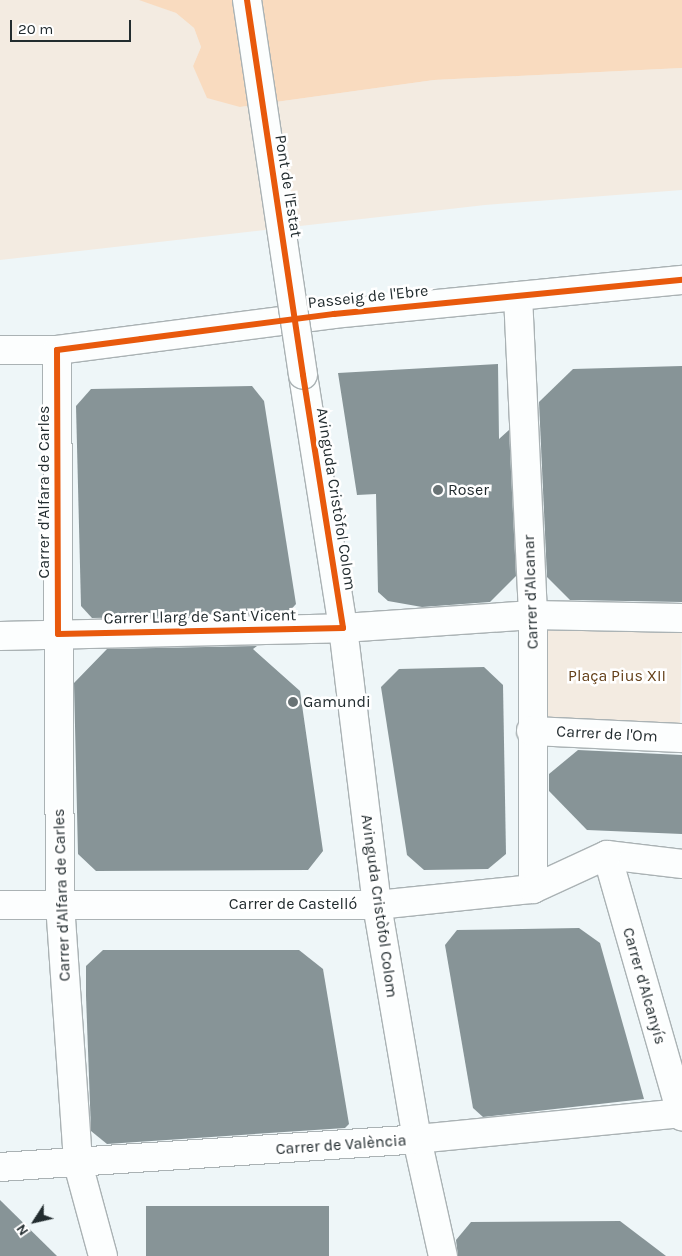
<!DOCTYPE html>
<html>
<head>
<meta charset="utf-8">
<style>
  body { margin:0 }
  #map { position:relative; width:682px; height:1256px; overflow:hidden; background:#eef6f8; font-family:Karla,sans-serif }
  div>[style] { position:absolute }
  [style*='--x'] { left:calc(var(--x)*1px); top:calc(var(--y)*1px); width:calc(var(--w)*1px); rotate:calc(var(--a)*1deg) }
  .green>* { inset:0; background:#f3ebe1; transform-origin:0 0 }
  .water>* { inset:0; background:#f9dbbf }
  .building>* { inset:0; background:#879497; transform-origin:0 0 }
  .roads { filter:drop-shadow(1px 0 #aab2b4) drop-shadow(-1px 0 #aab2b4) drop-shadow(0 1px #aab2b4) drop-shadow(0 -1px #aab2b4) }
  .minor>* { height:28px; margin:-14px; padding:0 14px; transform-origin:14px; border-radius:14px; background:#fcfefe }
  .bridges { filter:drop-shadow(1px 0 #aab2b4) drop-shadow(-1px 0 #aab2b4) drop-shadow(0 1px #aab2b4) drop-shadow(0 -1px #aab2b4) }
  .minor-bridge>* { height:28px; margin:-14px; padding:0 14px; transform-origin:14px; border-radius:14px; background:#fcfefe }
  .cycleway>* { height:6px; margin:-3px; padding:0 3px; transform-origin:3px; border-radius:3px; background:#e8590c }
  .dots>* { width:14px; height:14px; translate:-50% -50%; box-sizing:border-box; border:2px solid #fff; border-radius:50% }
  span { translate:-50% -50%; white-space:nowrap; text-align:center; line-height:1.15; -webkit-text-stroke:5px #fff; paint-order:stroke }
  .street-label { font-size:16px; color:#222c2f }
  .poi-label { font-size:16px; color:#222c2f }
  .left { translate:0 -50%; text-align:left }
  .park-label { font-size:16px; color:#633e17 }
  .north { position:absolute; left:10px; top:1196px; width:50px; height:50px; -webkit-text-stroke:4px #fff; paint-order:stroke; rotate:235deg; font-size:14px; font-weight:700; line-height:20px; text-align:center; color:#222c2f }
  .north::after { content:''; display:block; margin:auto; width:18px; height:22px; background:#222c2f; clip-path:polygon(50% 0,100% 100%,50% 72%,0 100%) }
  .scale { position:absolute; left:10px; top:20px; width:121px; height:22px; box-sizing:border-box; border:2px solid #222c2f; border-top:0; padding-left:6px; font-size:15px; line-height:18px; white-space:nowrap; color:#222c2f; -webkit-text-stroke:4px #fff; paint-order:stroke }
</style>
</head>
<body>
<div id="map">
  <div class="green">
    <div style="clip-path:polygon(0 0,142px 0,176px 13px,194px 28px,201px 47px,193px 66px,240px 107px,434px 80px,682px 68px,682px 190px,485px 205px,0 260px)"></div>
    <div style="left:533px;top:615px;width:149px;height:116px;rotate:1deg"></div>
  </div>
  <div class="water">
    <div style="clip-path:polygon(139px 0,682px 0,682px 68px,434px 80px,240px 107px,207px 98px,193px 66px,201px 47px,194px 28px,176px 13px)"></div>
  </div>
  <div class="building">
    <div style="clip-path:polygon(498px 364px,499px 439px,509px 430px,516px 576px,490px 602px,422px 607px,388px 601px,378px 592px,376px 494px,357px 495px,338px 373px)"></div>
    <div style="clip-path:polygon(682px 366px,682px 602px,570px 600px,547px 577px,539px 402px,573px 369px)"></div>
    <div style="clip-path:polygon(252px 386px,264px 401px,296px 604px,287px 614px,92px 618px,81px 606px,76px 406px,91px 389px)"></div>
    <div style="clip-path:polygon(257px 646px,253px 649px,300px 691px,323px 851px,308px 870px,96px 871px,78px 854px,74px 683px,107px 649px)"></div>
    <div style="clip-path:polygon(484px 667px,503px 685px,506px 854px,488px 869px,424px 870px,407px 855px,381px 687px,399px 669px)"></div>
    <div style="clip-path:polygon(578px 750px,682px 755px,682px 834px,587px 830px,549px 791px,549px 774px)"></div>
    <div style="clip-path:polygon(579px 928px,600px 943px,644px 1099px,483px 1117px,473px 1108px,445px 945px,457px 930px)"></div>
    <div style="clip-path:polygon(103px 950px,299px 950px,323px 969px,349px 1124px,345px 1128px,107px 1144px,91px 1131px,86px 996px,86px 966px)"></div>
    <div style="clip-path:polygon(0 1200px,57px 1256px,0 1256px)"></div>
    <div style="left:146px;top:1206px;width:183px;height:50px"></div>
    <div style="clip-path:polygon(620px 1221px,666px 1256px,458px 1256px,456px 1240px,471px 1222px)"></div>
  </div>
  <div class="roads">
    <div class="minor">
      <div style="--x:518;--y:296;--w:319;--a:87.3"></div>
      <div style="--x:533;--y:615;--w:274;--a:90"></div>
      <div style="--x:0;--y:350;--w:57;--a:0"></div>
      <div style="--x:57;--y:350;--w:279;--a:-7.4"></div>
      <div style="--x:334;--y:314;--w:350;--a:-5.6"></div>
      <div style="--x:57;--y:350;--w:554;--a:89.69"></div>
      <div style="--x:60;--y:904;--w:261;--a:86"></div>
      <div style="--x:78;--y:1164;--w:95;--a:74.8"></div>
      <div style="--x:303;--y:375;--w:256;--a:81"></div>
      <div style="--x:343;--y:628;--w:279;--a:83"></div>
      <div style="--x:377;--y:905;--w:237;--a:80.3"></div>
      <div style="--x:417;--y:1139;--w:120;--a:77.5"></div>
      <div style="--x:0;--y:636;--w:343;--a:-1.3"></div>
      <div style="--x:343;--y:628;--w:190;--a:-3.9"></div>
      <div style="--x:533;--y:615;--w:149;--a:1.2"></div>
      <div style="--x:531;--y:731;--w:151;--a:2.7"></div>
      <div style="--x:607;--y:855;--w:272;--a:74"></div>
      <div style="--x:607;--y:855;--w:76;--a:6.8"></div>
      <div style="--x:0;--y:905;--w:377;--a:0"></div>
      <div style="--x:377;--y:905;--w:157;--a:-5.9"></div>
      <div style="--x:533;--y:889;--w:81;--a:-24.7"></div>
      <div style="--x:0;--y:1167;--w:418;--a:-3.8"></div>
      <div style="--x:417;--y:1139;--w:265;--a:-5.6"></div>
    </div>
  </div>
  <div class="bridges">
    <div class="minor-bridge">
      <div style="--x:247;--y:0;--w:379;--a:81.5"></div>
    </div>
  </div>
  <div class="cycleway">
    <div style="--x:247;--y:0;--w:379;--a:81.5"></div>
    <div style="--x:303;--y:375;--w:256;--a:81"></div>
    <div style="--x:343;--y:628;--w:285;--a:178.8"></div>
    <div style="--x:58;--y:634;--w:284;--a:-90.2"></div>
    <div style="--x:57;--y:350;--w:85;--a:-7.5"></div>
    <div style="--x:141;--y:339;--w:195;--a:-7.4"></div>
    <div style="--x:334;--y:314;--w:350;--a:-5.6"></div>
  </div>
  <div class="dots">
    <div style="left:438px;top:490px;background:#697375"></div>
    <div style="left:293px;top:702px;background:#697375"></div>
  </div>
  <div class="street-label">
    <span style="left:288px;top:186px;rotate:81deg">Pont de l'Estat</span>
    <span style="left:368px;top:297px;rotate:-6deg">Passeig de l'Ebre</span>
    <span style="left:44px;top:492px;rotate:-90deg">Carrer d'Alfara de Carles</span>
    <span style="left:336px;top:499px;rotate:81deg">Avinguda Cristòfol Colom</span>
    <span style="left:531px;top:592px;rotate:-92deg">Carrer d'Alcanar</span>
    <span style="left:200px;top:617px;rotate:-1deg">Carrer Llarg de Sant Vicent</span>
    <span style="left:607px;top:734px;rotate:3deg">Carrer de l'Om</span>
    <span style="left:62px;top:895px;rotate:-92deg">Carrer d'Alfara de Carles</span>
    <span style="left:293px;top:904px">Carrer de Castelló</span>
    <span style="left:379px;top:906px;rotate:82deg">Avinguda Cristòfol Colom</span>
    <span style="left:644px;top:986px;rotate:74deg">Carrer d'Alcanyís</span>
    <span style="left:341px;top:1145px;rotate:-4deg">Carrer de València</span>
  </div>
  <div class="poi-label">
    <span class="left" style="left:448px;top:490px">Roser</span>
    <span class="left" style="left:303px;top:702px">Gamundi</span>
  </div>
  <div class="park-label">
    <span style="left:617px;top:676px">Plaça Pius XII</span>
  </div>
  <div class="north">N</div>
  <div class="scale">20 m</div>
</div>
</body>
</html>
